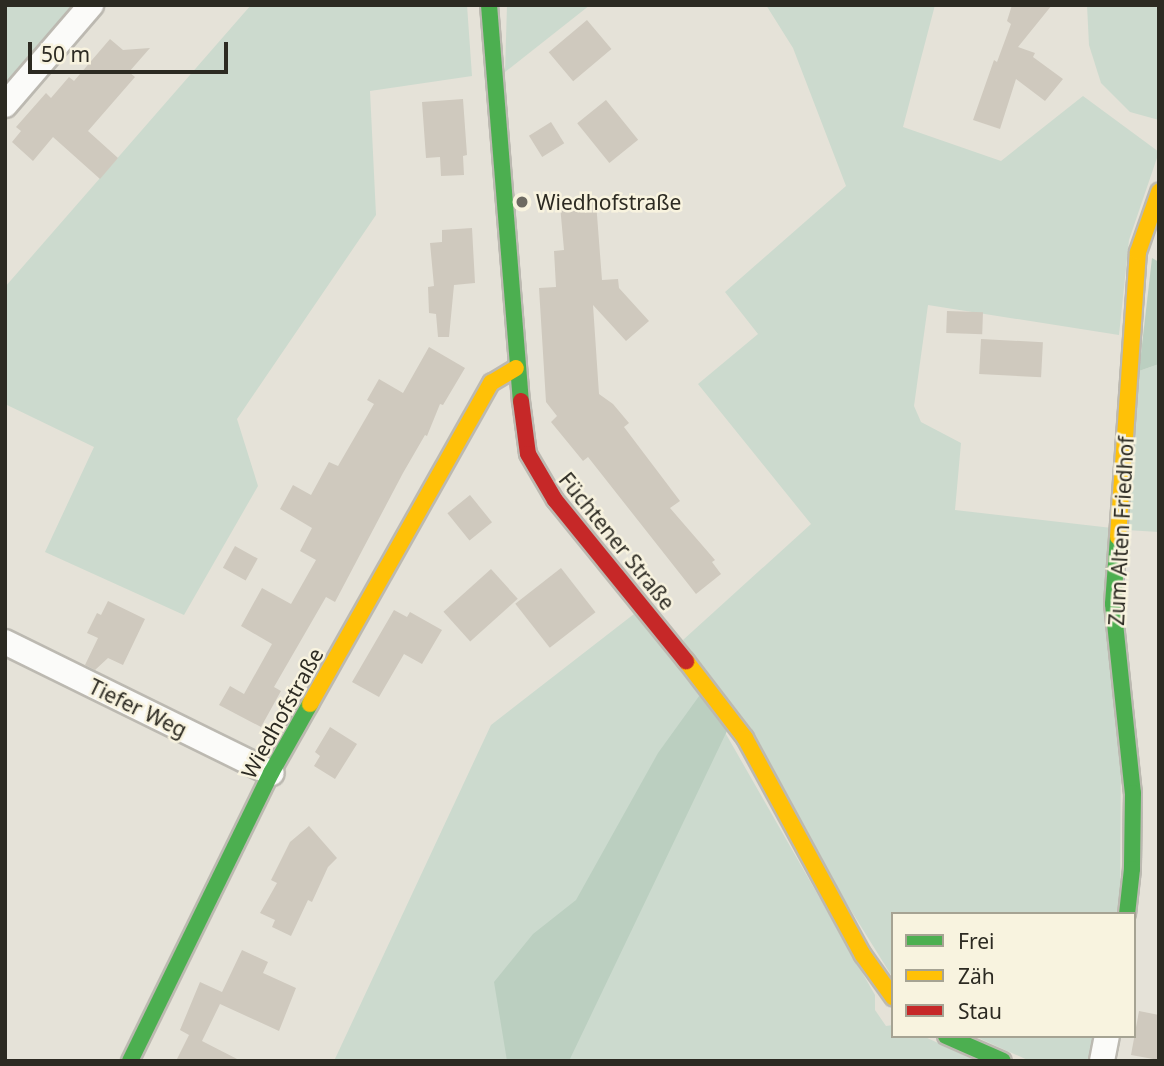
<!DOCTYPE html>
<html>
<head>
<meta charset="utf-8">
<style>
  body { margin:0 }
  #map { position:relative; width:1164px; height:1066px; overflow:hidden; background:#e5e2d8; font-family:"Noto Sans",sans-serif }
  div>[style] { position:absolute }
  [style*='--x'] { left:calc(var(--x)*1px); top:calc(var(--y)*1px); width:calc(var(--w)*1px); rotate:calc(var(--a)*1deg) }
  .green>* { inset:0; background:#ccdace }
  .forest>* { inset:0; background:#bbcfc0 }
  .building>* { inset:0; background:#cfc9be; transform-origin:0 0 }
  .roads { filter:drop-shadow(2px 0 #bcb9b1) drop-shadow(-2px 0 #bcb9b1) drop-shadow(0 2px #bcb9b1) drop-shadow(0 -2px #bcb9b1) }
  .street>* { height:24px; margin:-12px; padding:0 12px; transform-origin:12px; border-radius:12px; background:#fbfbf9 }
  .fast>* { height:16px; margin:-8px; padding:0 8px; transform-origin:8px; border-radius:8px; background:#4caf50 }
  .slow>* { height:16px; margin:-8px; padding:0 8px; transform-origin:8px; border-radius:8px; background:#ffc107 }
  .jam>* { height:16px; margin:-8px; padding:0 8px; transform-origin:8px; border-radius:8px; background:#c62828 }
  .dots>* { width:19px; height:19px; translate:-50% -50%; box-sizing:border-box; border:4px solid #f8f3df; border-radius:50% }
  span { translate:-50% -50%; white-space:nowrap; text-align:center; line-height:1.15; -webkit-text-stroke:5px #f8f3df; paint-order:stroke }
  .poi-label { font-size:21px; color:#2c2a22 }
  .left { translate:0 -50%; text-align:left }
  .street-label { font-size:21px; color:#2c2a22 }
  .frame { position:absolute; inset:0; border:7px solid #2c2a22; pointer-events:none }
  .legend { position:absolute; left:891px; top:912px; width:245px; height:126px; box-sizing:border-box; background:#f8f3df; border:2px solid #a6a393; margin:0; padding:9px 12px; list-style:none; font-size:21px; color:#2c2a22 }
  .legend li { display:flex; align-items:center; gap:14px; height:35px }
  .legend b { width:35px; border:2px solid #a6a393 }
  .scale { position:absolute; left:28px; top:42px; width:200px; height:32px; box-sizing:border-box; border:4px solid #2c2a22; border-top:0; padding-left:9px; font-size:21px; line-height:24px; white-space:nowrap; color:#2c2a22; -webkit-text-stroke:5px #f8f3df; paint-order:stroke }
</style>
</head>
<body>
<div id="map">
  <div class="green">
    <div style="clip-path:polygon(5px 5px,74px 5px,5px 84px)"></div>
    <div style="clip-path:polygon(251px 5px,467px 5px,472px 76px,370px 91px,376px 215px,237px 419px,258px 486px,184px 615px,45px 552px,94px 447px,5px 404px,5px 287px)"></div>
    <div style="clip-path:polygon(507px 5px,590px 5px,505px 72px)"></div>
    <div style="clip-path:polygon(766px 5px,935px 5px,903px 127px,1001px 161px,1083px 96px,1159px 152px,1129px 240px,1119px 335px,928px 305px,914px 406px,921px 422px,961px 443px,955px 510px,1112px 528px,1121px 743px,1120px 914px,893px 914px,893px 978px,683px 640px,811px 524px,698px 384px,758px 334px,725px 292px,846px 186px,793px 48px)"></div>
    <div style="clip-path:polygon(1087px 5px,1159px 5px,1159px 120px,1130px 112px,1101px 83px,1089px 45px)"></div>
    <div style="clip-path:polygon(1159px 364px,1159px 532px,1126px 530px,1139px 371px)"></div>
    <div style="clip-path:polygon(634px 614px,702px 692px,875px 995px,875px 1010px,886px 1026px,893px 1025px,893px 1036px,923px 1036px,977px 1061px,334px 1061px,491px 725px)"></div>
    <div style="clip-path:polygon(974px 1036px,1099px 1036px,1093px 1061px,1030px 1061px)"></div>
  </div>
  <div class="forest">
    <div style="clip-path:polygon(1152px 258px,1159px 262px,1159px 364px,1139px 371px)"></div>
    <div style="clip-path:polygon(702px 692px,727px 731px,569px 1061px,507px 1061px,494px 982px,533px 934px,576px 900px,658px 753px)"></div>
  </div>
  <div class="building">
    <div style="clip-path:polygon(1012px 5px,1052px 5px,1018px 47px,1035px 53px,1033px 57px,1063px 79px,1045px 101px,1016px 79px,1000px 129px,973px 120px,994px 60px,997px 62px,1011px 24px,1007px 21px)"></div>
    <div style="left:587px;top:20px;width:38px;height:50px;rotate:50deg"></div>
    <div style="clip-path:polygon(110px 39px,123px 50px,150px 48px,129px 72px,135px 77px,88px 131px,118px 158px,100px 179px,53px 137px,33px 161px,12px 142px,21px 131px,16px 127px,46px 93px,51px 98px,69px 77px,74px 81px)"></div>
    <div style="clip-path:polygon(463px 99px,467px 155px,463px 156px,464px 175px,441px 176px,440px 157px,426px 158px,422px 102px)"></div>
    <div style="left:606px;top:100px;width:51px;height:37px;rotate:51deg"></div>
    <div style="left:551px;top:122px;width:25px;height:26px;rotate:58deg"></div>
    <div style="clip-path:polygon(596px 202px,602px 280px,618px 279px,619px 288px,649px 321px,626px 341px,593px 305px,599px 394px,613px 404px,629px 423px,624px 427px,680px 501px,670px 508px,715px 560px,712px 562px,721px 574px,696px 594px,588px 457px,583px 461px,551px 422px,557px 416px,546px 402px,539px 288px,556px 287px,554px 251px,564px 250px,560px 205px)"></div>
    <div style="clip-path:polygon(472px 228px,475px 283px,454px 285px,449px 337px,438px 337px,436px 314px,429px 313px,428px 287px,434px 286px,430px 243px,442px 242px,442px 230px)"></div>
    <div style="left:947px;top:311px;width:36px;height:22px;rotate:2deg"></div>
    <div style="left:981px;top:339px;width:62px;height:35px;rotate:3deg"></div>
    <div style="clip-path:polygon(429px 347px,465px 368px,443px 405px,440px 404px,427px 436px,425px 435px,403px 473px,335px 602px,326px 597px,274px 687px,281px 691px,261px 727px,219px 705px,230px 686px,244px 694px,272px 644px,241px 626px,262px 588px,291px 604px,316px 560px,300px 551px,312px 528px,280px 509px,293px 485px,311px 495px,329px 462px,338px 466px,374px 404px,367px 400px,379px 379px,403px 393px)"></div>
    <div style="left:470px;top:495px;width:35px;height:29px;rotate:51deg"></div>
    <div style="left:235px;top:546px;width:26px;height:25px;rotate:29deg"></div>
    <div style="left:561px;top:568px;width:56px;height:58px;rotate:52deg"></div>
    <div style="left:491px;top:569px;width:40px;height:64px;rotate:48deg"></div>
    <div style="clip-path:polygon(108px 601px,145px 619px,123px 665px,108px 658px,95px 670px,85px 665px,98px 638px,87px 633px,97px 613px,101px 615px)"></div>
    <div style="clip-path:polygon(394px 610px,407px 617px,410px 612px,442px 630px,422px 664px,404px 654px,379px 697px,352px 682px)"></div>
    <div style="clip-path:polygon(330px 727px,357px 744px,335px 779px,314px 766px,320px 756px,315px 752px)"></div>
    <div style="clip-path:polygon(309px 826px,337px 858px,328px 867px,312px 902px,308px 900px,291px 936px,272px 927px,275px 920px,260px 913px,277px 883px,271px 880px,290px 842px)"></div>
    <div style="clip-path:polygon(242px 950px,268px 962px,263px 973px,296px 988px,279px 1031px,220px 1004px,202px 1041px,241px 1061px,176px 1061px,189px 1035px,198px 1040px,180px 1030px,200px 982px,222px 992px)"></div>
    <div style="clip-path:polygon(1139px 1011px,1159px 1015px,1159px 1060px,1131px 1055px)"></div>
  </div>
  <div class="roads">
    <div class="street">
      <div style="--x:5;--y:105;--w:132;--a:-49.3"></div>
      <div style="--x:5;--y:642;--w:297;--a:26.2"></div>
      <div style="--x:1102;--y:1061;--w:25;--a:-79"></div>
    </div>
    <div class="fast">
      <div style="--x:489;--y:5;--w:397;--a:85.4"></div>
      <div style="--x:1118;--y:537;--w:67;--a:94.3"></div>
      <div style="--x:1113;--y:604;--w:190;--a:84"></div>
      <div style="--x:1133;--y:793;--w:76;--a:90.8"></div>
      <div style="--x:1132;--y:869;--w:45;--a:96.3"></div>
      <div style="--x:946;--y:1036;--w:62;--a:23.7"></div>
      <div style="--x:130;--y:1061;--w:321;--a:-63.9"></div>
      <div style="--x:271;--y:773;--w:79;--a:-60.5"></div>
    </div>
    <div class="slow">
      <div style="--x:1118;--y:537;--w:286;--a:-86"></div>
      <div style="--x:1138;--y:252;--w:64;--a:-70.7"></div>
      <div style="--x:686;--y:661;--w:97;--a:52.5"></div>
      <div style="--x:745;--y:738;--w:247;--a:61.5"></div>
      <div style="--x:863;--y:955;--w:52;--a:54.5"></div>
      <div style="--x:310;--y:704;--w:369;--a:-60.6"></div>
      <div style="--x:491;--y:383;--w:29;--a:-31"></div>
    </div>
    <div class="jam">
      <div style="--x:521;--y:401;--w:53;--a:82.5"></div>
      <div style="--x:528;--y:454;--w:53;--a:59.6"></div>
      <div style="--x:555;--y:500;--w:208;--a:50.9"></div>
    </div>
  </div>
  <div class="dots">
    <div style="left:522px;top:202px;background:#6d6a62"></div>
  </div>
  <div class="poi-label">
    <span class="left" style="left:536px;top:202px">Wiedhofstraße</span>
  </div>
  <div class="street-label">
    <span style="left:1121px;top:531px;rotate:-87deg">Zum Alten Friedhof</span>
    <span style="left:617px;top:541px;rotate:51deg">Füchtener Straße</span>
    <span style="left:138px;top:708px;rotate:26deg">Tiefer Weg</span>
    <span style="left:282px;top:713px;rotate:-61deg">Wiedhofstraße</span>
  </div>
  <div class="frame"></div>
  <ul class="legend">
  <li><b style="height:9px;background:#4caf50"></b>Frei</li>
  <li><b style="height:9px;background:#ffc107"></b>Zäh</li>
  <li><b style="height:9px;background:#c62828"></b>Stau</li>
  </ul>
  <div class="scale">50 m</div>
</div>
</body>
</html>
